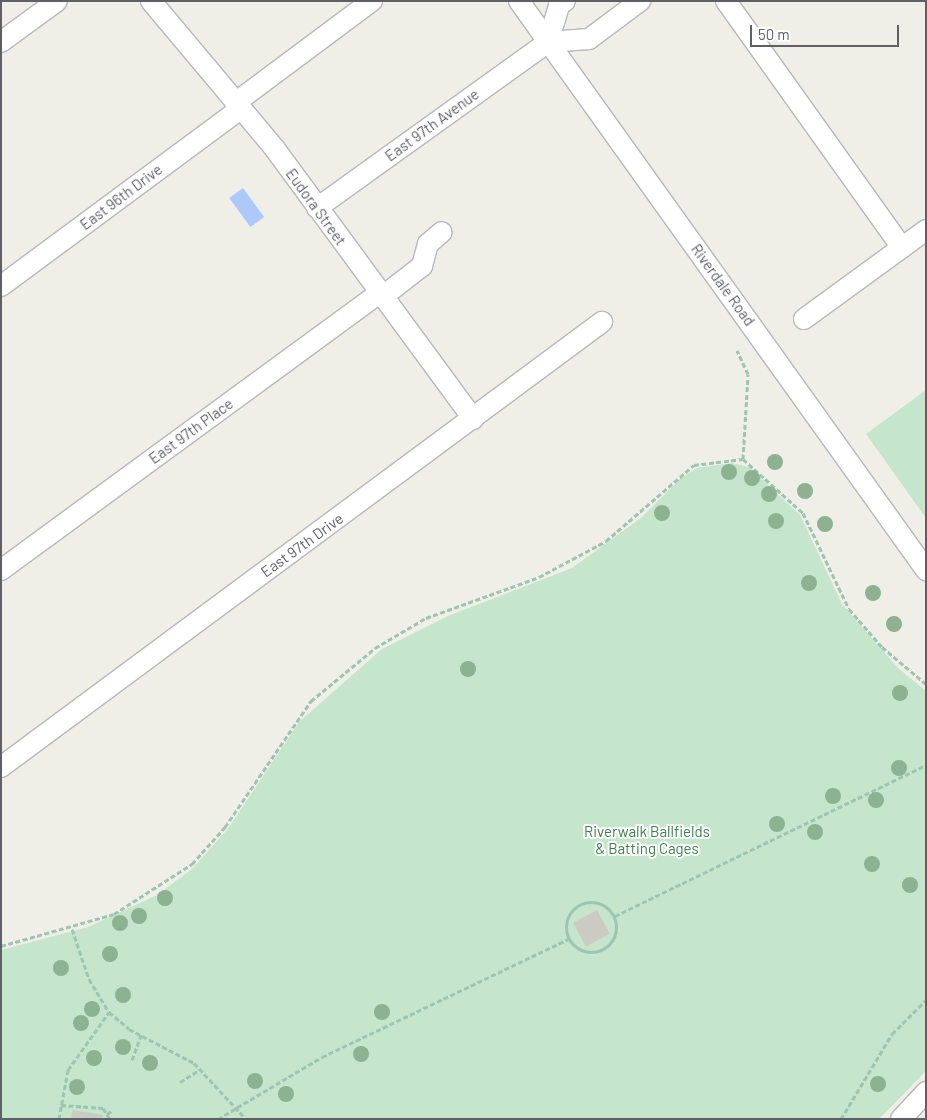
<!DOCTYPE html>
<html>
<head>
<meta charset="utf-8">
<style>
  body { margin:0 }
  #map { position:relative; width:927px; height:1120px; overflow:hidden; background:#efefe7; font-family:Barlow,sans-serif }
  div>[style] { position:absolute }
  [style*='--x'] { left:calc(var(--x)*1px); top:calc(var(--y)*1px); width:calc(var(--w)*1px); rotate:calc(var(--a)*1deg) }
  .green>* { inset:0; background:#c5e5cc }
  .water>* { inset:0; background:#adc9fa; transform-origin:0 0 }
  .building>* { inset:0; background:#cbcac3; transform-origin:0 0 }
  .path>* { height:3px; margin-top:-1.5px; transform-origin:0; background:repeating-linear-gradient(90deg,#9ec5b2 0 5px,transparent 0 7.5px) }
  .path>.ring { margin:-1.5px; padding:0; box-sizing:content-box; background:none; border:3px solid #9ec5b2; border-radius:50% }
  .roads { filter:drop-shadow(1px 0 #b7b8bc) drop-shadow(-1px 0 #b7b8bc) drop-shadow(0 1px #b7b8bc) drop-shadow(0 -1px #b7b8bc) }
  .minor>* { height:20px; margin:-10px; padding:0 10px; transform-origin:10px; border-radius:10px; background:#fff }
  .trees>* { width:16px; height:16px; margin:-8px; border-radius:50%; background:#8cb292 }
  span { translate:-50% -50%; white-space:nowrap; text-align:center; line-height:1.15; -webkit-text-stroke:4px #fff; paint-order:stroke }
  .street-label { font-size:15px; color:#5e6066 }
  .park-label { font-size:15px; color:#3b814c }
  .frame { position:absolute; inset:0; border:2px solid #5e6066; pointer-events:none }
  .scale { position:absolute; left:750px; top:25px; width:149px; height:22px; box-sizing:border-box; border:2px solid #5e6066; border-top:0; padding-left:6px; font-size:15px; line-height:18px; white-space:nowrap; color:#5e6066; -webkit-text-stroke:4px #fff; paint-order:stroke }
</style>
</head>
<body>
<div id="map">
  <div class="green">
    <div style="clip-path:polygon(926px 390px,926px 518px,866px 434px)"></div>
    <div style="clip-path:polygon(732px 463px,749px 467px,800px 515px,842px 604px,898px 668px,926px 691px,926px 1071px,879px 1119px,1px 1119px,1px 950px,88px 927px,157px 895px,192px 869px,227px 830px,300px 721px,382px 649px,448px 616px,572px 568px,641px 518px,681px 478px,697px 468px)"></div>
  </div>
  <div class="water">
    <div style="left:243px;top:188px;width:36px;height:17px;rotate:54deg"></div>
  </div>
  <div class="building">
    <div style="left:597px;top:910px;width:27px;height:27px;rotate:62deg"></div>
    <div style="clip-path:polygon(73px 1110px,103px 1115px,102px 1119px,71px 1119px)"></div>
  </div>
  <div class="path">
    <div style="--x:743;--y:459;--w:81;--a:42"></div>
    <div style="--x:803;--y:513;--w:106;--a:64.4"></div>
    <div style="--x:849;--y:609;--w:50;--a:49"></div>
    <div style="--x:882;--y:647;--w:57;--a:40.1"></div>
    <div class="ring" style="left:566px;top:902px;width:47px;height:47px"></div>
    <div style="--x:615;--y:916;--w:346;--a:-25.9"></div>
    <div style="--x:72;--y:929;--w:53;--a:71.2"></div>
    <div style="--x:89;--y:979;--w:39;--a:59"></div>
    <div style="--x:109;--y:1012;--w:26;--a:40"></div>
    <div style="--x:129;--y:1029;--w:73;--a:27.6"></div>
    <div style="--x:194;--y:1063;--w:76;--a:47.1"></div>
    <div style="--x:1;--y:946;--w:117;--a:-15.8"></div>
    <div style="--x:114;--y:914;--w:93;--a:-32.7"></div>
    <div style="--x:192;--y:864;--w:50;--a:-48.3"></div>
    <div style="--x:225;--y:827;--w:153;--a:-55.7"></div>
    <div style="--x:311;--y:701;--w:83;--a:-39.6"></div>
    <div style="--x:375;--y:648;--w:59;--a:-30.5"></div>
    <div style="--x:426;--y:618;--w:120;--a:-19.9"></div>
    <div style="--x:539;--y:577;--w:76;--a:-28.2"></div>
    <div style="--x:606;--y:541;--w:116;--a:-40.8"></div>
    <div style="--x:694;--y:465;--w:49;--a:-7"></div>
    <div style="--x:743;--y:459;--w:85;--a:-86.6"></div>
    <div style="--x:748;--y:374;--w:26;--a:-115"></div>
    <div style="--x:132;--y:1060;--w:27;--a:-70"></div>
    <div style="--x:180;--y:1082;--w:25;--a:-32"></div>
    <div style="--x:61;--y:1105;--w:42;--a:4.1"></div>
    <div style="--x:103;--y:1108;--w:13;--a:58"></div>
    <div style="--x:107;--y:1114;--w:7;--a:-34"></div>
    <div style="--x:59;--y:1119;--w:50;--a:-79.6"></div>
    <div style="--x:68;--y:1070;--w:71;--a:-54.7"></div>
    <div style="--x:218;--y:1119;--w:121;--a:-30.8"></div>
    <div style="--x:322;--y:1057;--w:273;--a:-25.6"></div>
    <div style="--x:841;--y:1119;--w:99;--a:-59"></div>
    <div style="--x:892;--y:1034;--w:48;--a:-45"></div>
  </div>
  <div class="roads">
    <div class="minor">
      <div style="--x:151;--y:1;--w:193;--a:50"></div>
      <div style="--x:275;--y:149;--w:335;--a:53.7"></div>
      <div style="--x:519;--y:1;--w:700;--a:54.42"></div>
      <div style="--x:726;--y:1;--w:303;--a:54.5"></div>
      <div style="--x:1;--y:42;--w:69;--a:-36.2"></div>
      <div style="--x:548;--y:42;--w:39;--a:-73"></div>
      <div style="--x:559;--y:5;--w:7;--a:-34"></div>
      <div style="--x:235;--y:103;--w:171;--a:-36.7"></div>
      <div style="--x:317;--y:208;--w:284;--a:-35.7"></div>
      <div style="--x:548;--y:42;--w:41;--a:-4.2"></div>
      <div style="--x:589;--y:39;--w:64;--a:-36.7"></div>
      <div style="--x:1;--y:286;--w:297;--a:-36.5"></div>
      <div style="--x:382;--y:297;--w:51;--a:-37.8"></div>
      <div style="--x:422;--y:266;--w:23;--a:-75"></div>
      <div style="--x:428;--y:244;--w:18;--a:-41"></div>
      <div style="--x:804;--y:319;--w:151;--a:-36.1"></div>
      <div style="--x:1;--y:570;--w:469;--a:-36.2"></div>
      <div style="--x:1;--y:767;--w:748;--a:-36.52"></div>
      <div style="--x:901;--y:1119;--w:37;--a:-47"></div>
    </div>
  </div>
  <div class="trees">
    <div style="left:775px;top:462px"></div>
    <div style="left:729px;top:472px"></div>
    <div style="left:752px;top:478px"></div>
    <div style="left:805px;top:491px"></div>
    <div style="left:769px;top:494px"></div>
    <div style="left:662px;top:513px"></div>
    <div style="left:776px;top:521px"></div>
    <div style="left:825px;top:524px"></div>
    <div style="left:809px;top:583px"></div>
    <div style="left:873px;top:593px"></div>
    <div style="left:894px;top:624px"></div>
    <div style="left:468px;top:669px"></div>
    <div style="left:900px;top:693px"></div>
    <div style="left:899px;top:768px"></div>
    <div style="left:833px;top:796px"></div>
    <div style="left:876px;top:800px"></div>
    <div style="left:777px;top:824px"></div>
    <div style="left:815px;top:832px"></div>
    <div style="left:872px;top:864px"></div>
    <div style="left:910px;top:885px"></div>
    <div style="left:165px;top:898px"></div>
    <div style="left:139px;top:916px"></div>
    <div style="left:120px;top:923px"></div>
    <div style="left:110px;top:954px"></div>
    <div style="left:61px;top:968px"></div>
    <div style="left:123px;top:995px"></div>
    <div style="left:92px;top:1009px"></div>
    <div style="left:382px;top:1012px"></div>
    <div style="left:81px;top:1023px"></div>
    <div style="left:123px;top:1047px"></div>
    <div style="left:361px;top:1054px"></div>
    <div style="left:94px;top:1058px"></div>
    <div style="left:150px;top:1063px"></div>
    <div style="left:255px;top:1081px"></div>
    <div style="left:878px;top:1084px"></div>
    <div style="left:77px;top:1087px"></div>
    <div style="left:286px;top:1094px"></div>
  </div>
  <div class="street-label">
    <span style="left:432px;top:125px;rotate:-36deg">East 97th Avenue</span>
    <span style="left:121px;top:197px;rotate:-37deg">East 96th Drive</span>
    <span style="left:316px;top:207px;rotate:54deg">Eudora Street</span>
    <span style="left:723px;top:285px;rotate:54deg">Riverdale Road</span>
    <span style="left:191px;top:431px;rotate:-36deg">East 97th Place</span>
    <span style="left:302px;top:545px;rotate:-36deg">East 97th Drive</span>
  </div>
  <div class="park-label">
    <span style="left:647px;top:840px">Riverwalk Ballfields<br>&amp; Batting Cages</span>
  </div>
  <div class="frame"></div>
  <div class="scale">50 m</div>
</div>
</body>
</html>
